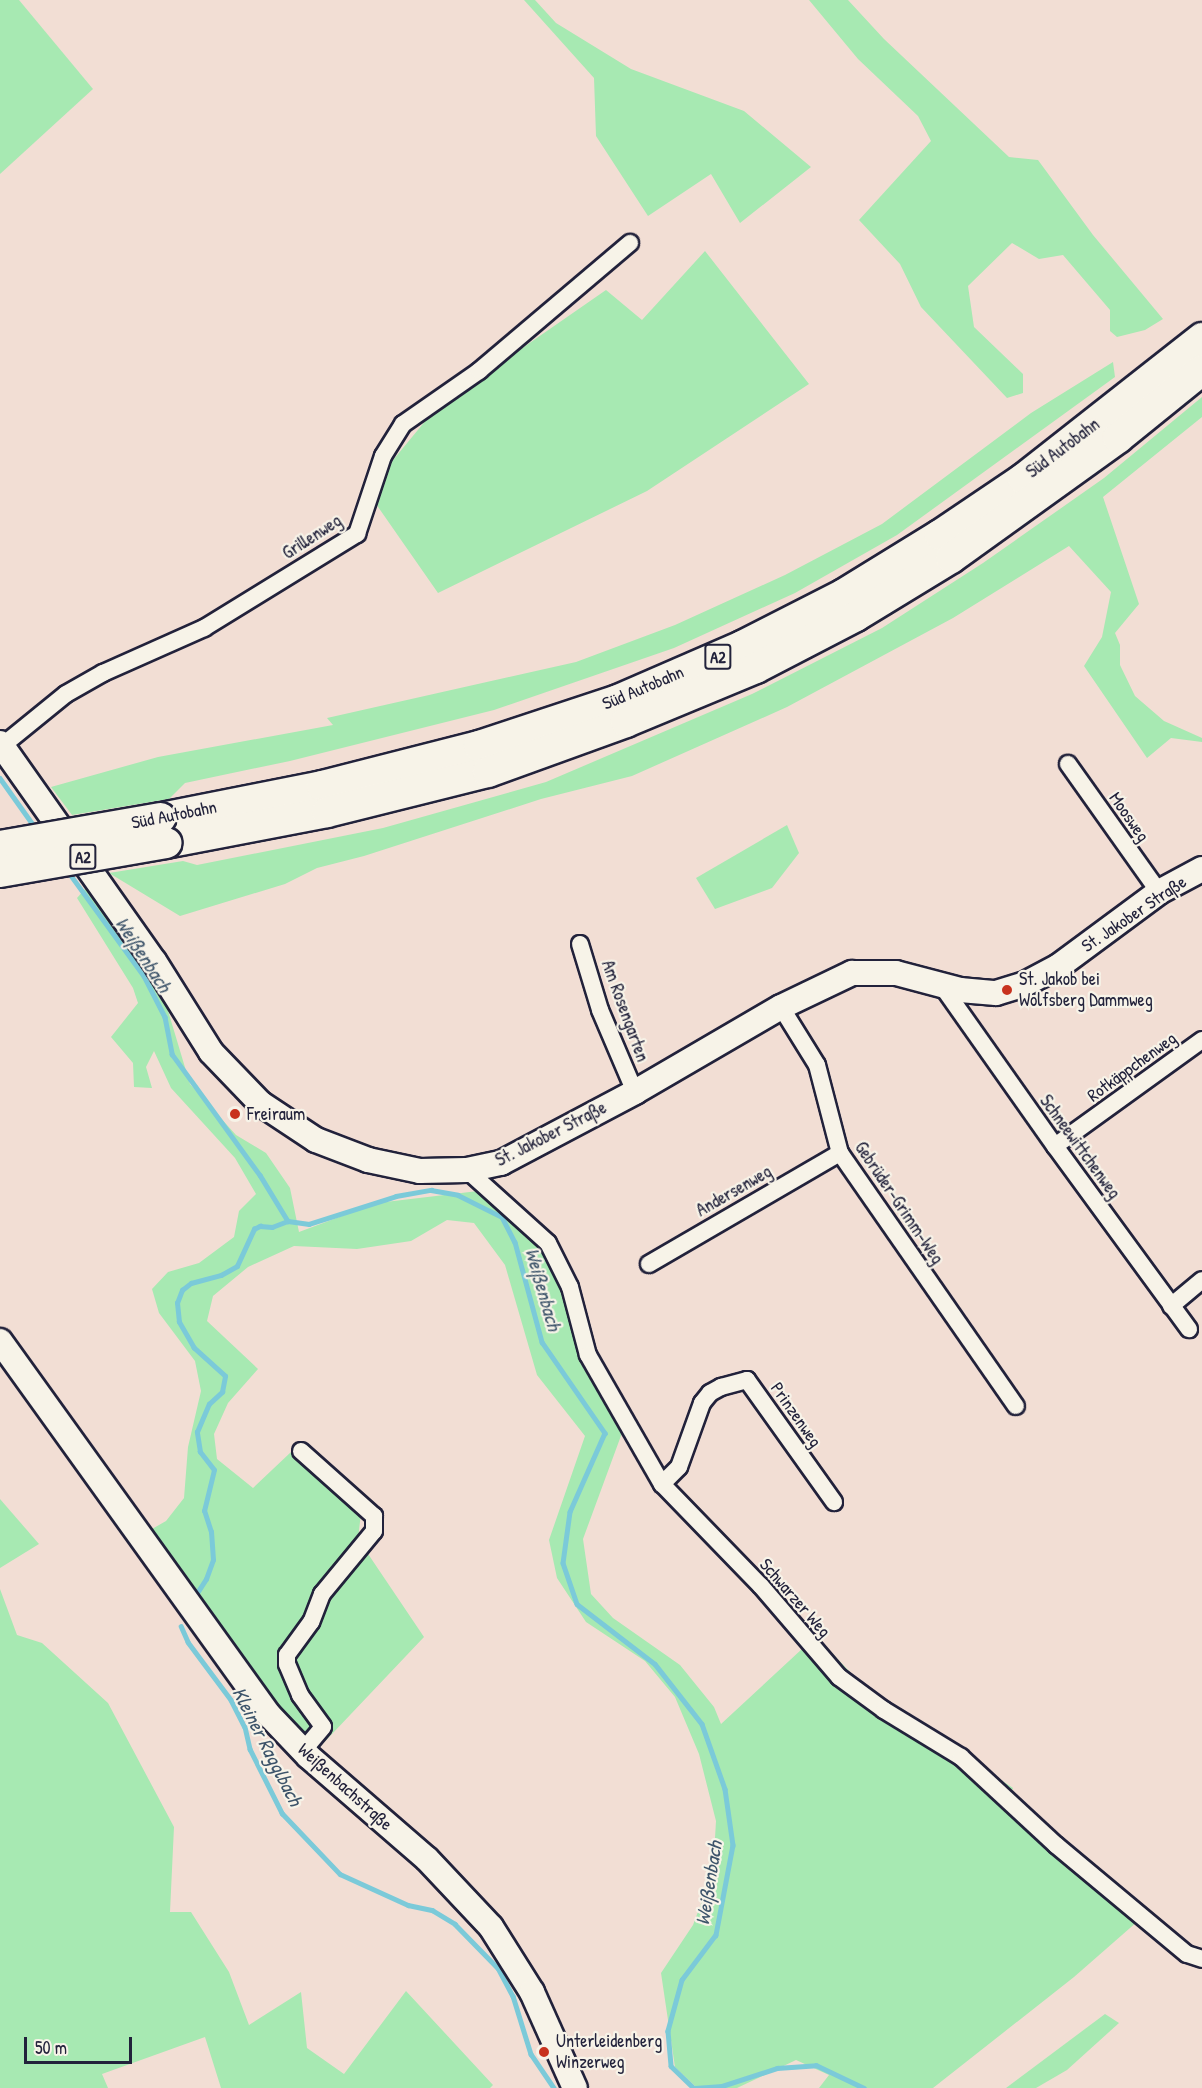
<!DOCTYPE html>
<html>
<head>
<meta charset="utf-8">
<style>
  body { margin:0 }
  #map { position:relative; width:1202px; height:2088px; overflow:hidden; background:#f2ded4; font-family:"Patrick Hand",sans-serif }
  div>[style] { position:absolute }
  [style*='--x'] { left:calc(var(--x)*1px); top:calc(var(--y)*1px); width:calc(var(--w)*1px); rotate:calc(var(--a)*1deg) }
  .green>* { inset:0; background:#a7e9b2 }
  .stream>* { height:4.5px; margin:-2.25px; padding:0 2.25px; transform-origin:2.25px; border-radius:2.25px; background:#7bcad9 }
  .roads { filter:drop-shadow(2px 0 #22223b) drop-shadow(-2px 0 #22223b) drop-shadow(0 2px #22223b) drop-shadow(0 -2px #22223b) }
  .street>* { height:16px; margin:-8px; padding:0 8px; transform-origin:8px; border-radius:8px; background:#f7f3e8 }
  .secondary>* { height:24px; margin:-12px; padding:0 12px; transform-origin:12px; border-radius:12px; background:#f7f3e8 }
  .highway>* { height:30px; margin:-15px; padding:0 15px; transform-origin:15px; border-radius:15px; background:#f7f3e8 }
  .bridges { filter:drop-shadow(2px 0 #22223b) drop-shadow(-2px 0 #22223b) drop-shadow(0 2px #22223b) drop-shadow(0 -2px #22223b) }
  .highway-bridge>* { height:30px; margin:-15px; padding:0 15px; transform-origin:15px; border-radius:15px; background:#f7f3e8 }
  .dots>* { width:16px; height:16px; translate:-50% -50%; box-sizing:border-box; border:3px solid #f7f3e8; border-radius:50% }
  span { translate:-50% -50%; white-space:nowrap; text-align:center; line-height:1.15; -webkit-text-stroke:4.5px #f7f3e8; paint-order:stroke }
  .shield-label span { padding:2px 4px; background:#f7f3e8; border:2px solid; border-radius:4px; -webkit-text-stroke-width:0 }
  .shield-label { font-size:16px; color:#22223b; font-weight:700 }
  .street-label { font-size:18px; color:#22223b }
  .poi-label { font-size:18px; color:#22223b }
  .left { translate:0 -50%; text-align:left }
  .water-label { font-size:20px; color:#3d546a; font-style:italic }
  .scale { position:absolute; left:24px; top:2037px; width:108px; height:27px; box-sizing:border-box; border:3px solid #22223b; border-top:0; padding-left:8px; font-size:18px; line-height:21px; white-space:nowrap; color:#22223b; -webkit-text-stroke:4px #f7f3e8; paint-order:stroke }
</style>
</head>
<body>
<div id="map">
  <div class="green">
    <div style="clip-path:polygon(0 0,19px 0,93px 89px,0 174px)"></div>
    <div style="clip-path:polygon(524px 0,535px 0,556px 23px,631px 69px,744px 111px,811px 167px,740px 223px,711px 174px,648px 216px,596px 136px,594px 78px)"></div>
    <div style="clip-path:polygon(809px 0,848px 0,884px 39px,1009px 157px,1038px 160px,1093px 235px,1163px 319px,1145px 330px,1117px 337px,1110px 331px,1110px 310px,1063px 255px,1039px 259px,1012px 243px,968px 286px,974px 327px,1023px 374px,1023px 393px,1007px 398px,921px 307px,900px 264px,859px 220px,931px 141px,918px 116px,858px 59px)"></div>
    <div style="clip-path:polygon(705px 251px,809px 384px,647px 491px,438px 593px,376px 504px,384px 471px,436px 408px,606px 290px,642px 320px)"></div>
    <div style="clip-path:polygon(1113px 362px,1115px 377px,897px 535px,795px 593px,674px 648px,494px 710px,290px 761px,185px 783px,169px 799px,72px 815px,51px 787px,158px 757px,333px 725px,327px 718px,576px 662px,675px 625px,785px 575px,882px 524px,1031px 413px)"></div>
    <div style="clip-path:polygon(1202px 397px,1202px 417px,1103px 497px,1139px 604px,1115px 633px,1120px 645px,1120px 665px,1135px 696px,1164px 721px,1202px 738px,1202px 742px,1171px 738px,1147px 758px,1084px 666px,1102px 637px,1111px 592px,1069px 546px,953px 618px,787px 707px,632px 776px,541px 799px,364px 856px,317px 868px,285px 884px,180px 916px,109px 873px,183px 861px,197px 865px,383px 828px,546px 782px,752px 694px,882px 628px,983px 563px,1104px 478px)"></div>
    <div style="clip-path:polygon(787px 825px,799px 853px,772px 888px,715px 909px,696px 878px)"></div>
    <div style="clip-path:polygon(92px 881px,163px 994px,190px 1084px,236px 1135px,266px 1153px,290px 1188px,299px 1232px,377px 1203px,478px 1191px,520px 1223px,561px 1280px,580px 1362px,622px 1433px,583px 1539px,591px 1594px,613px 1618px,680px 1665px,714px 1707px,721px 1724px,816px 1636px,866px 1689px,1013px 1788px,1006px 1807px,1138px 1921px,1074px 1977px,933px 2088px,819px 2088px,829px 2075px,796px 2060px,737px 2088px,697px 2088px,675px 2067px,661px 1973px,693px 1925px,713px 1872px,716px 1821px,699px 1754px,675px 1697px,645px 1661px,586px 1622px,557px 1578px,549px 1540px,585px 1436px,537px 1375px,505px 1265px,474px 1223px,447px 1220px,411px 1241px,357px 1249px,294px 1246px,248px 1267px,213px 1296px,207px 1321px,258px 1369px,228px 1403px,214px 1434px,217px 1459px,253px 1488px,291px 1452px,361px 1513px,358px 1539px,424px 1637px,314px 1753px,261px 1700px,145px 1533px,166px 1521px,184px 1498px,188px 1447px,201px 1391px,195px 1361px,159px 1313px,152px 1289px,168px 1272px,199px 1263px,234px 1237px,239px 1211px,256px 1194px,235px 1158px,171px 1088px,154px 1051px,146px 1067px,152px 1088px,134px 1087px,133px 1063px,111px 1037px,138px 1003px,133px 988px,77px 898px)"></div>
    <div style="clip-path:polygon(0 1499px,39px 1544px,0 1568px)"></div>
    <div style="clip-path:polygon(0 1589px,17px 1635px,42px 1643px,108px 1703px,174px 1827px,170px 1912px,191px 1912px,229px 1972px,249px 2025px,301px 1992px,307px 2048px,344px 2074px,406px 1991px,493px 2085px,490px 2088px,221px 2088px,205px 2037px,102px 2074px,108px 2088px,0 2088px)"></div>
    <div style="clip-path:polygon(1105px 2014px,1119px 2023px,1067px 2070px,1036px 2088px,1006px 2088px)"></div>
  </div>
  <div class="stream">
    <div style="--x:0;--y:778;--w:64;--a:54.6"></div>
    <div style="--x:67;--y:870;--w:131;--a:54"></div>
    <div style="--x:144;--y:976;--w:46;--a:62.9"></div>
    <div style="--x:165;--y:1017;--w:38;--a:79"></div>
    <div style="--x:172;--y:1054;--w:150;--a:54"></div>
    <div style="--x:260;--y:1175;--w:54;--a:58.7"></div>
    <div style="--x:288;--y:1221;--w:21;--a:8"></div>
    <div style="--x:309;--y:1224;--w:91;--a:-17.8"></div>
    <div style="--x:396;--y:1196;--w:36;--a:-10"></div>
    <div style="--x:431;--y:1190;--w:27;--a:10"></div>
    <div style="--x:458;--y:1195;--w:49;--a:26.6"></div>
    <div style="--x:502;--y:1217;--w:28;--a:63"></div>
    <div style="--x:515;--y:1242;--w:104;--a:74.9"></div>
    <div style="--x:542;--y:1342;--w:111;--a:55.3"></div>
    <div style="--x:605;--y:1433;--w:86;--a:113.9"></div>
    <div style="--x:570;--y:1512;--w:51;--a:97.8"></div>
    <div style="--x:563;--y:1563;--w:43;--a:71.1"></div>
    <div style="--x:577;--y:1604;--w:98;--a:37.6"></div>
    <div style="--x:655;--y:1664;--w:76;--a:51.9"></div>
    <div style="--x:702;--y:1724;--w:69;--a:70.5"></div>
    <div style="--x:725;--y:1789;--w:57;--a:81.9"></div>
    <div style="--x:733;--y:1845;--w:92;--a:100.7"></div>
    <div style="--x:716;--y:1935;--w:56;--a:127.1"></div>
    <div style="--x:682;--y:1980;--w:53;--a:105.4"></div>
    <div style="--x:668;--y:2031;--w:35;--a:85"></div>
    <div style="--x:671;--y:2066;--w:32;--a:44"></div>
    <div style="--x:195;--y:1596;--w:20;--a:-57"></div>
    <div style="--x:206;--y:1579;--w:20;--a:-70"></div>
    <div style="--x:213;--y:1560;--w:28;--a:-94"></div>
    <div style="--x:211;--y:1532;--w:22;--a:-108"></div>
    <div style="--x:204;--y:1511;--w:42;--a:-76.3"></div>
    <div style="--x:214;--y:1470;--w:23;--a:-128"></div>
    <div style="--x:200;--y:1452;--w:20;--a:-99"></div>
    <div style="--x:197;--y:1432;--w:30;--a:-67"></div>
    <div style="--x:209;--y:1404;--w:18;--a:-43"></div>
    <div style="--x:222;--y:1392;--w:16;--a:-79"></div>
    <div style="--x:225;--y:1376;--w:42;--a:-137.9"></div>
    <div style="--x:194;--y:1348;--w:30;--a:-120"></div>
    <div style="--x:179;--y:1322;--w:19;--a:-96"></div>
    <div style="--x:177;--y:1303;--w:14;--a:-69"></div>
    <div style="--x:182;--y:1290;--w:11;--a:-38"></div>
    <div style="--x:191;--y:1283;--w:31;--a:-15"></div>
    <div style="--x:221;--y:1275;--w:18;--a:-29"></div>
    <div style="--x:237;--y:1266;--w:41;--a:-65.3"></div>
    <div style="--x:254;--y:1229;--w:7;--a:-27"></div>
    <div style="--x:260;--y:1226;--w:12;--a:5"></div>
    <div style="--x:272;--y:1227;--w:17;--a:-21"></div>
    <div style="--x:181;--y:1626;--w:17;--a:66"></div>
    <div style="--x:188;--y:1642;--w:72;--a:53.4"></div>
    <div style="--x:231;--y:1700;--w:30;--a:63"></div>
    <div style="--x:245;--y:1727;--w:23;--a:77"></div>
    <div style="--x:250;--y:1749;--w:72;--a:63.4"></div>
    <div style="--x:282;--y:1813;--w:84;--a:46.4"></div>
    <div style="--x:340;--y:1874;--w:75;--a:24.5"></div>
    <div style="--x:408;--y:1905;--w:25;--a:12"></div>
    <div style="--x:432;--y:1910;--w:27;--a:31"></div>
    <div style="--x:455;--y:1924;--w:62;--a:45.7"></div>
    <div style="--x:498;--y:1968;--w:32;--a:62"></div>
    <div style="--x:513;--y:1996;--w:61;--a:72.8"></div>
    <div style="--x:531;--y:2054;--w:41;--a:55.9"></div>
    <div style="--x:695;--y:2088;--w:27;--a:-4"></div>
    <div style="--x:722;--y:2086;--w:58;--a:-18.1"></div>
    <div style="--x:777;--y:2068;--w:39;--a:-4"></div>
    <div style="--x:816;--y:2065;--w:53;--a:25.6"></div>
  </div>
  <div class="roads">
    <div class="street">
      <div style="--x:2;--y:746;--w:82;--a:-39.1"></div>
      <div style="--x:66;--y:694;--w:43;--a:-29.6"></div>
      <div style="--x:103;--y:673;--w:111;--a:-24"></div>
      <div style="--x:204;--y:628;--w:180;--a:-31.6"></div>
      <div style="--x:357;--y:534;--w:82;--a:-71.6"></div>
      <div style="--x:383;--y:456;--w:38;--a:-58"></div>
      <div style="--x:403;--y:424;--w:93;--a:-34.9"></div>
      <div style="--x:479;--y:371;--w:198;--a:-40.3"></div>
      <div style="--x:1068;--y:764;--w:157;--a:54.6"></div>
      <div style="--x:580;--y:944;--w:69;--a:73.1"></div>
      <div style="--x:600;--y:1010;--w:89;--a:66.9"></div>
      <div style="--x:942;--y:986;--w:196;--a:54.8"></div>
      <div style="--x:1055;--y:1146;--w:227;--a:53.8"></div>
      <div style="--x:781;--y:1007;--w:68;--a:58.2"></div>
      <div style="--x:817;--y:1065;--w:91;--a:75.4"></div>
      <div style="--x:840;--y:1153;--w:308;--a:55.2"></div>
      <div style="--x:1055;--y:1146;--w:181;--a:-35.8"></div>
      <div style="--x:467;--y:1170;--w:109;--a:42"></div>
      <div style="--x:548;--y:1243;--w:49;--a:63.4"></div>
      <div style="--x:570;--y:1287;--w:70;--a:75.2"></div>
      <div style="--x:588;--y:1355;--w:149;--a:60.2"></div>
      <div style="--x:662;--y:1484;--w:142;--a:45.9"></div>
      <div style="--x:761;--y:1586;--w:120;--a:49.4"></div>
      <div style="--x:839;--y:1677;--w:56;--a:36.3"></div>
      <div style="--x:884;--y:1710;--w:90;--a:31.4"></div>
      <div style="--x:961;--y:1757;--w:129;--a:42.8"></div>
      <div style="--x:1056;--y:1845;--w:170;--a:39.8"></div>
      <div style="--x:1187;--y:1954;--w:16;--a:18"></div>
      <div style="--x:649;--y:1264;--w:221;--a:-30.2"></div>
      <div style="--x:1171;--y:1306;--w:40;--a:-40"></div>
      <div style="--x:301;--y:1451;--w:98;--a:41.7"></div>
      <div style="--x:374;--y:1516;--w:15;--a:90"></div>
      <div style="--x:374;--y:1531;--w:82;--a:129.5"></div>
      <div style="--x:322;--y:1594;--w:30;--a:111"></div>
      <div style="--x:311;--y:1622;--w:41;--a:126"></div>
      <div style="--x:287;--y:1655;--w:9;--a:90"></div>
      <div style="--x:287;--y:1664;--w:34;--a:67"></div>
      <div style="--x:300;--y:1695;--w:39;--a:54"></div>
      <div style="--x:323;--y:1727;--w:31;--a:130"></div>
      <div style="--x:662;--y:1484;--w:24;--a:-45"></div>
      <div style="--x:679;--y:1467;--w:68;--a:-70.2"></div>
      <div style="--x:702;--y:1403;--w:13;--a:-51"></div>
      <div style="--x:710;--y:1393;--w:13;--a:-29"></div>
      <div style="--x:721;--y:1387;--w:27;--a:-15"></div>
      <div style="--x:747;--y:1380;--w:150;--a:54.5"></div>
    </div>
    <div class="secondary">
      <div style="--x:0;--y:743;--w:267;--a:54.8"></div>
      <div style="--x:154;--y:961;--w:107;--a:57.9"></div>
      <div style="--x:211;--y:1052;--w:71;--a:46.1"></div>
      <div style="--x:260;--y:1103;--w:67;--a:33.5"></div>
      <div style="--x:316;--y:1140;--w:56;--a:21"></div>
      <div style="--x:368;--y:1160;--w:53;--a:11.9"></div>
      <div style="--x:420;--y:1171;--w:47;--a:-1.2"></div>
      <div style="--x:467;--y:1170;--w:35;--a:-12"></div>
      <div style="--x:501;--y:1163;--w:152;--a:-27.9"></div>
      <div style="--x:635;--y:1092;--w:169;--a:-30.2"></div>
      <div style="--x:781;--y:1007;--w:79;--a:-25.6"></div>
      <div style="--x:852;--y:973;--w:44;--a:0"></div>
      <div style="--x:896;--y:973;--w:66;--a:14.9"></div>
      <div style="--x:960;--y:990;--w:36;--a:5"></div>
      <div style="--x:996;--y:993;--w:28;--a:-17"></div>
      <div style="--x:1023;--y:985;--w:41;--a:-27.8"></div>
      <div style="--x:1059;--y:966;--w:124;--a:-36.5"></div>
      <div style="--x:1159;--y:892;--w:49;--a:-28.1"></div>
      <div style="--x:0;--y:1341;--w:461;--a:54.3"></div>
      <div style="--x:269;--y:1715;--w:57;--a:46.4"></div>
      <div style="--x:308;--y:1756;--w:157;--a:40.9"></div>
      <div style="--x:427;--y:1859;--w:93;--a:46.7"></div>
      <div style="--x:491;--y:1927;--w:77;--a:57.8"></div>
      <div style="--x:532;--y:1992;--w:105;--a:65.9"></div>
    </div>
    <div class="highway">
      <div style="--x:161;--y:818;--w:164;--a:-11.2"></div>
      <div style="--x:322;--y:786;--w:162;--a:-14.3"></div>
      <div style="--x:479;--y:746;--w:146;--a:-18.3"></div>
      <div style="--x:618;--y:700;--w:135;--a:-23.5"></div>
      <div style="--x:742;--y:646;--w:114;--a:-27"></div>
      <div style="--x:844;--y:594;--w:113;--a:-31.6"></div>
      <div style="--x:940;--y:535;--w:100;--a:-34"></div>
      <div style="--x:1023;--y:479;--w:228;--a:-38.2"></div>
      <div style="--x:166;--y:843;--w:164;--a:-10.9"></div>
      <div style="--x:327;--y:812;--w:166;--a:-14"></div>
      <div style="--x:488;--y:772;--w:147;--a:-19.9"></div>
      <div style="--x:626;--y:722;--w:141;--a:-22.6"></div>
      <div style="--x:756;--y:668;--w:113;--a:-27.5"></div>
      <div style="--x:856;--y:616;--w:111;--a:-31.4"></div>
      <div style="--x:951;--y:558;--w:206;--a:-35.7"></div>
      <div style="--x:1118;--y:438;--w:108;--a:-39"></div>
    </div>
  </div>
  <div class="bridges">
    <div class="highway-bridge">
      <div style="--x:0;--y:846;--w:163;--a:-9.9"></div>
      <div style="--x:0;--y:872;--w:169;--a:-9.9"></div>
    </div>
  </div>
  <div class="dots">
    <div style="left:1007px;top:990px;background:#c8321e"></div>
    <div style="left:235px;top:1114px;background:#c8321e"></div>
    <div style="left:544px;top:2052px;background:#c8321e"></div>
  </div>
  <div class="shield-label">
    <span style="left:718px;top:657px">A2</span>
    <span style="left:83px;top:857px">A2</span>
  </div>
  <div class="street-label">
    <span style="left:1063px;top:448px;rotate:-37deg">Süd Autobahn</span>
    <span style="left:312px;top:537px;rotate:-33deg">Grillenweg</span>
    <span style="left:643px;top:688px;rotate:-23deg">Süd Autobahn</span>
    <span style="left:174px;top:815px;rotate:-11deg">Süd Autobahn</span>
    <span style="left:1129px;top:817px;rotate:55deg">Moosweg</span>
    <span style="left:1134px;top:914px;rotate:-34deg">St. Jakober Straße</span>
    <span style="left:625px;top:1011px;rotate:70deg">Am Rosengarten</span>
    <span style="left:1132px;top:1067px;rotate:-36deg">Rotkäppchenweg</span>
    <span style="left:551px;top:1134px;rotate:-27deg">St. Jakober Straße</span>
    <span style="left:1080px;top:1147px;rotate:54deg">Schneewittchenweg</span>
    <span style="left:734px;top:1191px;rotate:-30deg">Andersenweg</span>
    <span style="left:899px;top:1203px;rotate:56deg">Gebrüder-Grimm-Weg</span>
    <span style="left:796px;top:1415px;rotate:55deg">Prinzenweg</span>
    <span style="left:795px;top:1598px;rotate:49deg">Schwarzer Weg</span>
    <span style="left:345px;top:1787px;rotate:42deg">Weißenbachstraße</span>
  </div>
  <div class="poi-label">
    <span class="left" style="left:1019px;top:990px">St. Jakob bei<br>Wolfsberg Dammweg</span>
    <span class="left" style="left:247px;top:1114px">Freiraum</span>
    <span class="left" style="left:556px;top:2052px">Unterleidenberg<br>Winzerweg</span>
  </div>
  <div class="water-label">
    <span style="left:144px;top:954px;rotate:57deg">Weißenbach</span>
    <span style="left:544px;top:1289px;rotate:74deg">Weißenbach</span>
    <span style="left:268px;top:1746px;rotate:63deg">Kleiner Ragglbach</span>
    <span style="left:708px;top:1883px;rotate:-81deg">Weißenbach</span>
  </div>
  <div class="scale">50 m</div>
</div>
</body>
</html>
